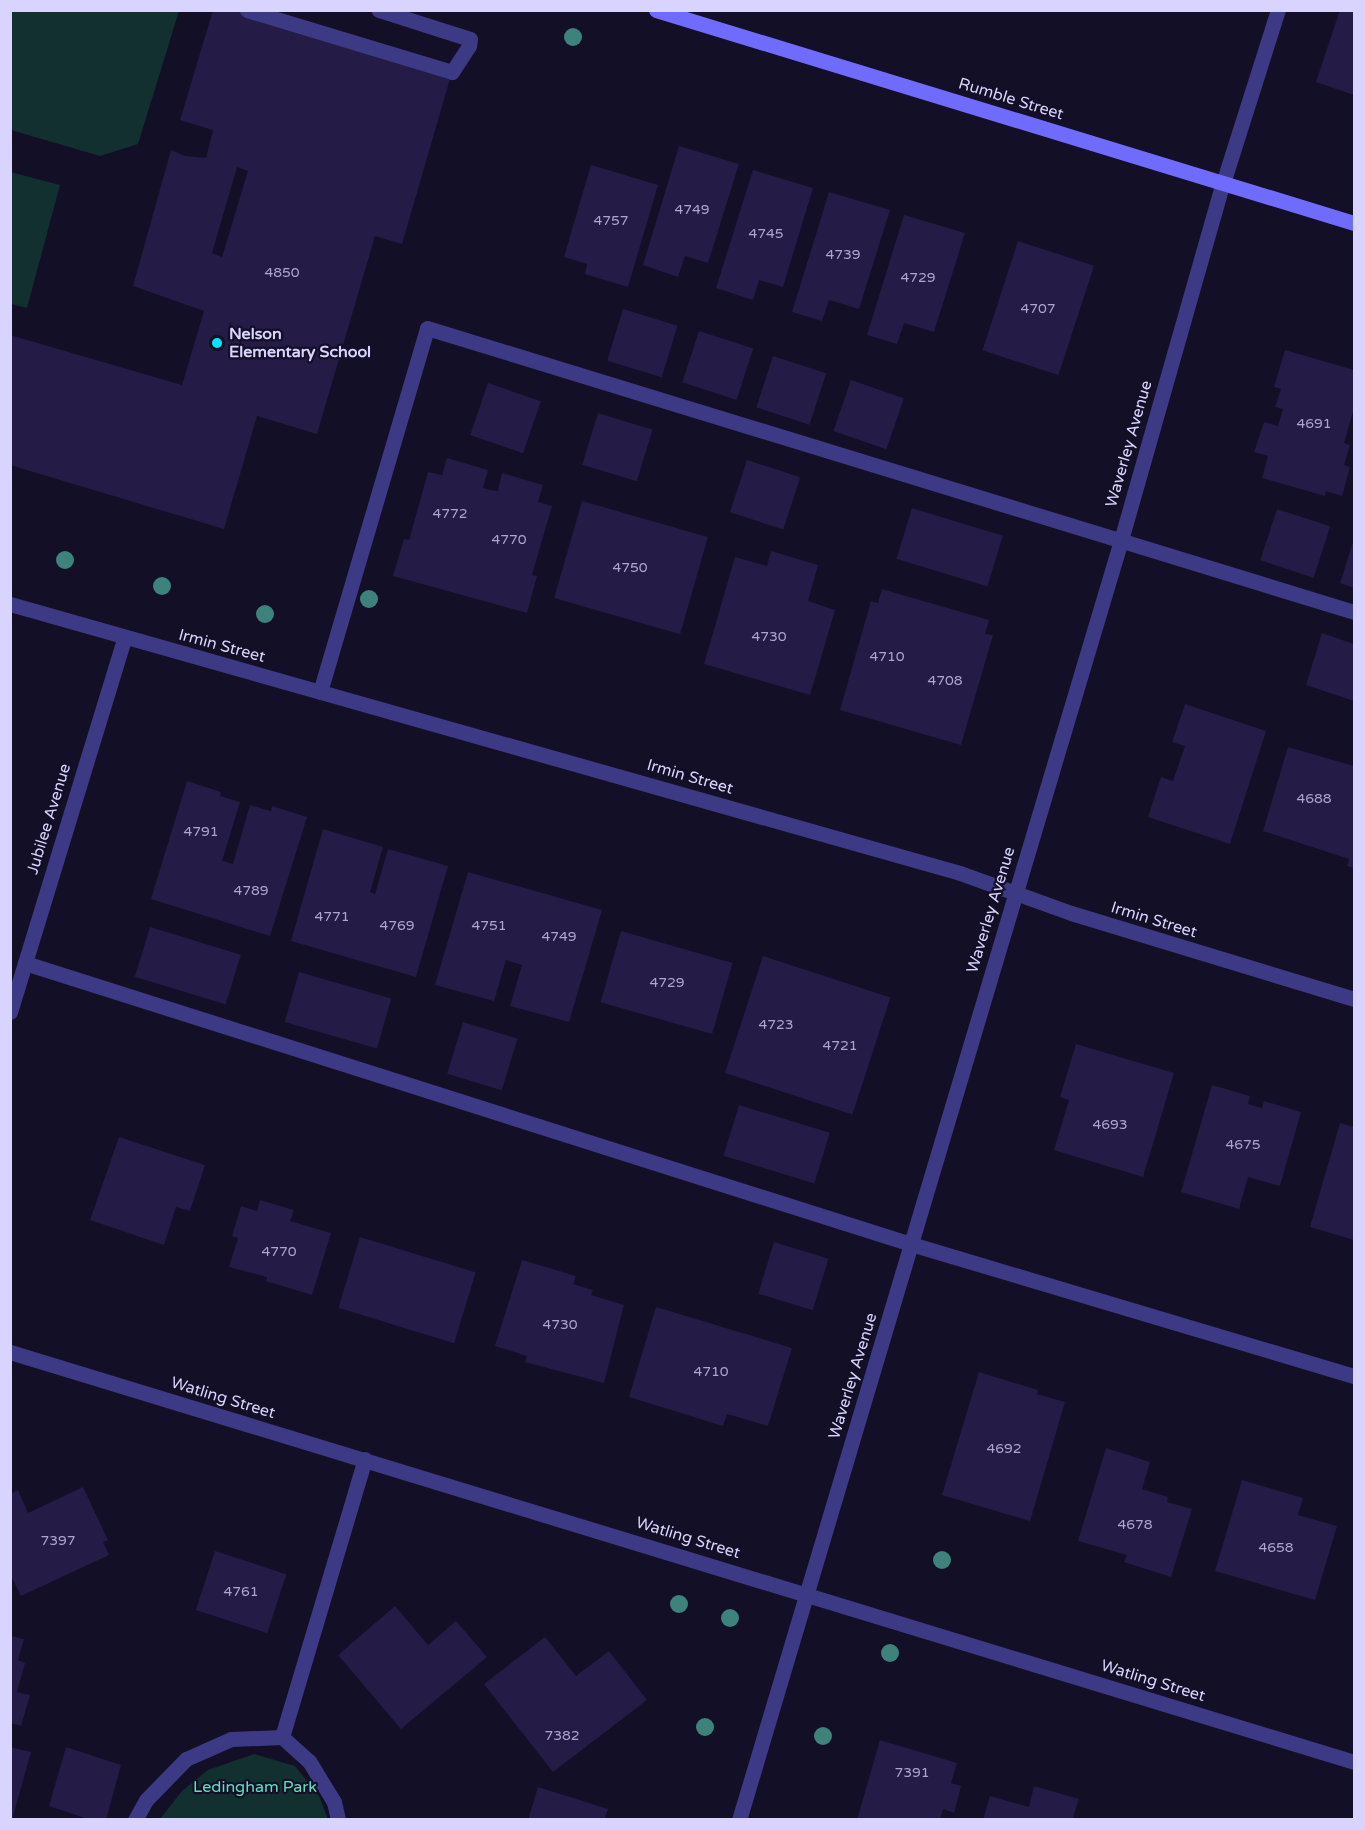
<!DOCTYPE html>
<html>
<head>
<meta charset="utf-8">
<style>
  body { margin:0 }
  #map { position:relative; width:1365px; height:1830px; overflow:hidden; background:#130f26; font-family:"Varela Round",sans-serif }
  div>[style] { position:absolute }
  [style*='--x'] { left:calc(var(--x)*1px); top:calc(var(--y)*1px); width:calc(var(--w)*1px); rotate:calc(var(--a)*1deg) }
  .green>* { inset:0; background:#12302f }
  .building>* { inset:0; background:#241b47; transform-origin:0 0 }
  .lane>* { height:15px; margin:-7.5px; padding:0 7.5px; transform-origin:7.5px; border-radius:7.5px; background:#3d3a85 }
  .street>* { height:15px; margin:-7.5px; padding:0 7.5px; transform-origin:7.5px; border-radius:7.5px; background:#3d3a85 }
  .secondary>* { height:15px; margin:-7.5px; padding:0 7.5px; transform-origin:7.5px; border-radius:7.5px; background:#6f6bff }
  .trees>* { width:18px; height:18px; margin:-9px; border-radius:50%; background:#3d827b }
  .dots>* { width:16px; height:16px; translate:-50% -50%; box-sizing:border-box; border:3px solid #130f26; border-radius:50% }
  span { translate:-50% -50%; white-space:nowrap; text-align:center; line-height:1.15; -webkit-text-stroke:4.5px #130f26; paint-order:stroke }
  .number-label { font-size:14px; color:#aca6d1 }
  .number-label span { -webkit-text-stroke-width:0 }
  .street-label { font-size:16px; color:#d9d4ff }
  .poi-label { font-size:16px; color:#d9d4ff; font-weight:700 }
  .left { translate:0 -50%; text-align:left }
  .park-label { font-size:16px; color:#5fe0c0 }
  .frame { position:absolute; inset:0; border:12px solid #d9d4ff; pointer-events:none }
</style>
</head>
<body>
<div id="map">
  <div class="green">
    <div style="clip-path:polygon(10px 11px,179px 11px,138px 144px,100px 156px,11px 130px)"></div>
    <div style="clip-path:polygon(10px 172px,60px 185px,27px 308px,11px 304px)"></div>
    <div style="clip-path:polygon(254px 1754px,295px 1766px,319px 1796px,328px 1819px,160px 1819px,182px 1791px,208px 1770px)"></div>
  </div>
  <div class="building">
    <div style="clip-path:polygon(evenodd,213px 10px,247px 10px,452px 72px,402px 244px,375px 236px,317px 434px,257px 416px,224px 529px,10px 465px,10px 335px,182px 385px,204px 311px,133px 286px,171px 150px,185px 156px,206px 158px,213px 130px,180px 120px,213px 10px,237px 167px,248px 171px,222px 257px,212px 253px,237px 167px)"></div>
    <div style="clip-path:polygon(1340px 10px,1354px 10px,1354px 95px,1316px 82px)"></div>
    <div style="clip-path:polygon(679px 146px,739px 164px,708px 263px,685px 256px,678px 277px,643px 265px)"></div>
    <div style="clip-path:polygon(591px 165px,658px 185px,628px 287px,585px 274px,587px 264px,564px 257px)"></div>
    <div style="clip-path:polygon(753px 170px,813px 188px,783px 287px,759px 280px,753px 300px,716px 288px)"></div>
    <div style="clip-path:polygon(829px 192px,890px 210px,859px 309px,829px 300px,822px 321px,792px 312px)"></div>
    <div style="clip-path:polygon(904px 215px,965px 233px,934px 332px,904px 323px,897px 344px,867px 335px)"></div>
    <div style="left:1018px;top:241px;width:80px;height:115px;rotate:18deg"></div>
    <div style="left:623px;top:309px;width:57px;height:54px;rotate:17deg"></div>
    <div style="left:699px;top:331px;width:57px;height:54px;rotate:18deg"></div>
    <div style="clip-path:polygon(1285px 350px,1354px 370px,1354px 408px,1344px 443px,1350px 445px,1344px 465px,1350px 467px,1342px 496px,1326px 491px,1325px 496px,1262px 478px,1268px 456px,1254px 452px,1264px 422px,1278px 426px,1283px 409px,1275px 407px,1281px 389px,1274px 387px)"></div>
    <div style="left:773px;top:356px;width:56px;height:54px;rotate:18deg"></div>
    <div style="left:851px;top:380px;width:56px;height:54px;rotate:19deg"></div>
    <div style="left:488px;top:383px;width:56px;height:55px;rotate:19deg"></div>
    <div style="left:598px;top:413px;width:57px;height:54px;rotate:17deg"></div>
    <div style="clip-path:polygon(447px 458px,488px 470px,483px 488px,490px 490px,498px 491px,502px 473px,543px 485px,538px 502px,552px 506px,532px 575px,537px 576px,527px 613px,393px 576px,404px 539px,409px 540px,428px 472px,442px 475px)"></div>
    <div style="left:747px;top:460px;width:56px;height:55px;rotate:18deg"></div>
    <div style="left:582px;top:501px;width:131px;height:101px;rotate:16deg"></div>
    <div style="left:912px;top:508px;width:95px;height:53px;rotate:17deg"></div>
    <div style="left:1277px;top:509px;width:56px;height:54px;rotate:18deg"></div>
    <div style="clip-path:polygon(1354px 539px,1354px 588px,1340px 583px)"></div>
    <div style="clip-path:polygon(771px 551px,818px 565px,808px 601px,835px 610px,810px 695px,704px 664px,735px 557px,767px 566px)"></div>
    <div style="clip-path:polygon(882px 589px,989px 620px,985px 634px,993px 635px,961px 745px,840px 710px,871px 601px,878px 603px)"></div>
    <div style="clip-path:polygon(1322px 633px,1354px 644px,1354px 701px,1306px 685px)"></div>
    <div style="clip-path:polygon(1185px 704px,1266px 731px,1230px 844px,1148px 817px,1161px 777px,1173px 781px,1185px 746px,1172px 742px)"></div>
    <div style="clip-path:polygon(1288px 747px,1354px 766px,1354px 868px,1347px 866px,1349px 859px,1263px 831px)"></div>
    <div style="clip-path:polygon(187px 781px,221px 792px,220px 796px,240px 802px,222px 861px,233px 864px,250px 805px,271px 811px,272px 806px,307px 817px,270px 936px,151px 899px)"></div>
    <div style="clip-path:polygon(323px 829px,383px 847px,370px 892px,375px 894px,388px 849px,448px 866px,416px 977px,291px 941px)"></div>
    <div style="clip-path:polygon(468px 872px,602px 910px,569px 1022px,510px 1006px,522px 965px,506px 960px,494px 1001px,435px 985px)"></div>
    <div style="left:150px;top:927px;width:95px;height:52px;rotate:17deg"></div>
    <div style="left:621px;top:931px;width:116px;height:74px;rotate:16deg"></div>
    <div style="left:763px;top:956px;width:134px;height:123px;rotate:18deg"></div>
    <div style="left:299px;top:972px;width:96px;height:52px;rotate:16deg"></div>
    <div style="left:463px;top:1022px;width:57px;height:54px;rotate:17deg"></div>
    <div style="clip-path:polygon(1076px 1044px,1174px 1073px,1143px 1177px,1054px 1150px,1069px 1100px,1060px 1097px)"></div>
    <div style="clip-path:polygon(1212px 1085px,1250px 1096px,1248px 1104px,1262px 1108px,1264px 1101px,1301px 1112px,1280px 1186px,1248px 1177px,1239px 1209px,1181px 1192px)"></div>
    <div style="left:739px;top:1105px;width:95px;height:53px;rotate:17deg"></div>
    <div style="clip-path:polygon(1340px 1123px,1354px 1127px,1354px 1240px,1310px 1227px)"></div>
    <div style="clip-path:polygon(119px 1137px,205px 1165px,190px 1211px,176px 1207px,164px 1245px,90px 1220px)"></div>
    <div style="clip-path:polygon(260px 1200px,294px 1210px,290px 1221px,331px 1233px,312px 1295px,266px 1281px,267px 1277px,229px 1267px,238px 1238px,232px 1236px,241px 1206px,257px 1211px)"></div>
    <div style="left:360px;top:1237px;width:121px;height:74px;rotate:17deg"></div>
    <div style="left:774px;top:1242px;width:57px;height:54px;rotate:17deg"></div>
    <div style="clip-path:polygon(522px 1260px,576px 1276px,573px 1284px,593px 1290px,591px 1295px,624px 1305px,604px 1383px,525px 1362px,527px 1356px,495px 1346px)"></div>
    <div style="clip-path:polygon(656px 1307px,792px 1348px,768px 1426px,727px 1414px,723px 1426px,629px 1397px)"></div>
    <div style="clip-path:polygon(979px 1372px,1038px 1390px,1037px 1394px,1065px 1402px,1030px 1521px,942px 1495px)"></div>
    <div style="clip-path:polygon(1106px 1448px,1150px 1462px,1142px 1489px,1168px 1497px,1167px 1502px,1192px 1509px,1171px 1577px,1124px 1562px,1127px 1555px,1078px 1541px)"></div>
    <div style="clip-path:polygon(1242px 1480px,1303px 1498px,1298px 1515px,1337px 1526px,1315px 1600px,1215px 1571px)"></div>
    <div style="clip-path:polygon(83px 1487px,108px 1540px,103px 1542px,109px 1555px,21px 1596px,10px 1574px,10px 1494px,18px 1490px,28px 1513px)"></div>
    <div style="left:215px;top:1551px;width:75px;height:62px;rotate:18deg"></div>
    <div style="clip-path:polygon(395px 1606px,428px 1645px,456px 1621px,487px 1657px,401px 1729px,338px 1655px)"></div>
    <div style="clip-path:polygon(10px 1636px,24px 1639px,18px 1660px,25px 1663px,17px 1692px,30px 1695px,21px 1726px,10px 1723px)"></div>
    <div style="clip-path:polygon(545px 1637px,576px 1676px,609px 1651px,647px 1700px,553px 1772px,484px 1684px)"></div>
    <div style="clip-path:polygon(880px 1740px,957px 1763px,951px 1783px,961px 1786px,954px 1813px,943px 1809px,940px 1820px,857px 1820px)"></div>
    <div style="clip-path:polygon(10px 1747px,31px 1752px,12px 1820px,10px 1820px)"></div>
    <div style="clip-path:polygon(66px 1747px,121px 1765px,106px 1820px,91px 1820px,49px 1806px)"></div>
    <div style="clip-path:polygon(1034px 1786px,1079px 1799px,1073px 1817px,1079px 1820px,983px 1820px,990px 1796px,1029px 1807px)"></div>
    <div style="clip-path:polygon(538px 1787px,608px 1809px,604px 1820px,528px 1820px)"></div>
  </div>
  <div class="lane">
    <div style="--x:1223;--y:183;--w:182;--a:-72.4"></div>
    <div style="--x:320;--y:692;--w:379;--a:-73.6"></div>
    <div style="--x:427;--y:328;--w:970;--a:17.03"></div>
    <div style="--x:25;--y:963;--w:929;--a:17.6"></div>
    <div style="--x:911;--y:1244;--w:462;--a:16.6"></div>
    <div style="--x:282;--y:1737;--w:36;--a:42"></div>
    <div style="--x:309;--y:1761;--w:48;--a:58.6"></div>
    <div style="--x:334;--y:1802;--w:18;--a:77"></div>
    <div style="--x:135;--y:1820;--w:23;--a:-61"></div>
    <div style="--x:146;--y:1800;--w:57;--a:-45.7"></div>
    <div style="--x:186;--y:1759;--w:49;--a:-24"></div>
    <div style="--x:231;--y:1739;--w:51;--a:-2.2"></div>
    <div style="--x:282;--y:1737;--w:290;--a:-73.4"></div>
  </div>
  <div class="street">
    <div style="--x:247;--y:10;--w:214;--a:16.8"></div>
    <div style="--x:452;--y:72;--w:31;--a:-57"></div>
    <div style="--x:469;--y:46;--w:7;--a:-82"></div>
    <div style="--x:470;--y:39;--w:96;--a:-162.3"></div>
    <div style="--x:10;--y:604;--w:987;--a:15.81"></div>
    <div style="--x:960;--y:873;--w:118;--a:19.8"></div>
    <div style="--x:1071;--y:913;--w:296;--a:16.9"></div>
    <div style="--x:10;--y:1012;--w:391;--a:-73"></div>
    <div style="--x:10;--y:1352;--w:1405;--a:16.96"></div>
    <div style="--x:739;--y:1820;--w:1336;--a:-73.38"></div>
    <div style="--x:1121;--y:540;--w:371;--a:-74.1"></div>
  </div>
  <div class="secondary">
    <div style="--x:656;--y:10;--w:730;--a:16.97"></div>
  </div>
  <div class="trees">
    <div style="left:573px;top:37px"></div>
    <div style="left:65px;top:560px"></div>
    <div style="left:162px;top:586px"></div>
    <div style="left:369px;top:599px"></div>
    <div style="left:265px;top:614px"></div>
    <div style="left:942px;top:1560px"></div>
    <div style="left:679px;top:1604px"></div>
    <div style="left:730px;top:1618px"></div>
    <div style="left:890px;top:1653px"></div>
    <div style="left:705px;top:1727px"></div>
    <div style="left:823px;top:1736px"></div>
  </div>
  <div class="dots">
    <div style="left:217px;top:343px;background:#00e5ff"></div>
  </div>
  <div class="number-label">
    <span style="left:692px;top:210px">4749</span>
    <span style="left:611px;top:221px">4757</span>
    <span style="left:766px;top:234px">4745</span>
    <span style="left:843px;top:255px">4739</span>
    <span style="left:282px;top:273px">4850</span>
    <span style="left:918px;top:278px">4729</span>
    <span style="left:1038px;top:309px">4707</span>
    <span style="left:1314px;top:424px">4691</span>
    <span style="left:450px;top:514px">4772</span>
    <span style="left:509px;top:540px">4770</span>
    <span style="left:630px;top:568px">4750</span>
    <span style="left:769px;top:637px">4730</span>
    <span style="left:887px;top:657px">4710</span>
    <span style="left:945px;top:681px">4708</span>
    <span style="left:1314px;top:799px">4688</span>
    <span style="left:201px;top:832px">4791</span>
    <span style="left:251px;top:891px">4789</span>
    <span style="left:332px;top:917px">4771</span>
    <span style="left:397px;top:926px">4769</span>
    <span style="left:489px;top:926px">4751</span>
    <span style="left:559px;top:937px">4749</span>
    <span style="left:667px;top:983px">4729</span>
    <span style="left:776px;top:1025px">4723</span>
    <span style="left:840px;top:1046px">4721</span>
    <span style="left:1110px;top:1125px">4693</span>
    <span style="left:1243px;top:1145px">4675</span>
    <span style="left:279px;top:1252px">4770</span>
    <span style="left:560px;top:1325px">4730</span>
    <span style="left:711px;top:1372px">4710</span>
    <span style="left:1004px;top:1449px">4692</span>
    <span style="left:1135px;top:1525px">4678</span>
    <span style="left:58px;top:1541px">7397</span>
    <span style="left:1276px;top:1548px">4658</span>
    <span style="left:241px;top:1592px">4761</span>
    <span style="left:562px;top:1736px">7382</span>
    <span style="left:912px;top:1773px">7391</span>
  </div>
  <div class="street-label">
    <span style="left:1011px;top:99px;rotate:17deg">Rumble Street</span>
    <span style="left:1129px;top:444px;rotate:-74deg">Waverley Avenue</span>
    <span style="left:222px;top:646px;rotate:15deg">Irmin Street</span>
    <span style="left:690px;top:777px;rotate:16deg">Irmin Street</span>
    <span style="left:49px;top:819px;rotate:-73deg">Jubilee Avenue</span>
    <span style="left:991px;top:910px;rotate:-73deg">Waverley Avenue</span>
    <span style="left:1154px;top:920px;rotate:17deg">Irmin Street</span>
    <span style="left:853px;top:1376px;rotate:-73deg">Waverley Avenue</span>
    <span style="left:223px;top:1398px;rotate:17deg">Watling Street</span>
    <span style="left:688px;top:1538px;rotate:17deg">Watling Street</span>
    <span style="left:1153px;top:1681px;rotate:17deg">Watling Street</span>
  </div>
  <div class="poi-label">
    <span class="left" style="left:229px;top:343px">Nelson<br>Elementary School</span>
  </div>
  <div class="park-label">
    <span style="left:255px;top:1787px">Ledingham Park</span>
  </div>
  <div class="frame"></div>
</div>
</body>
</html>
